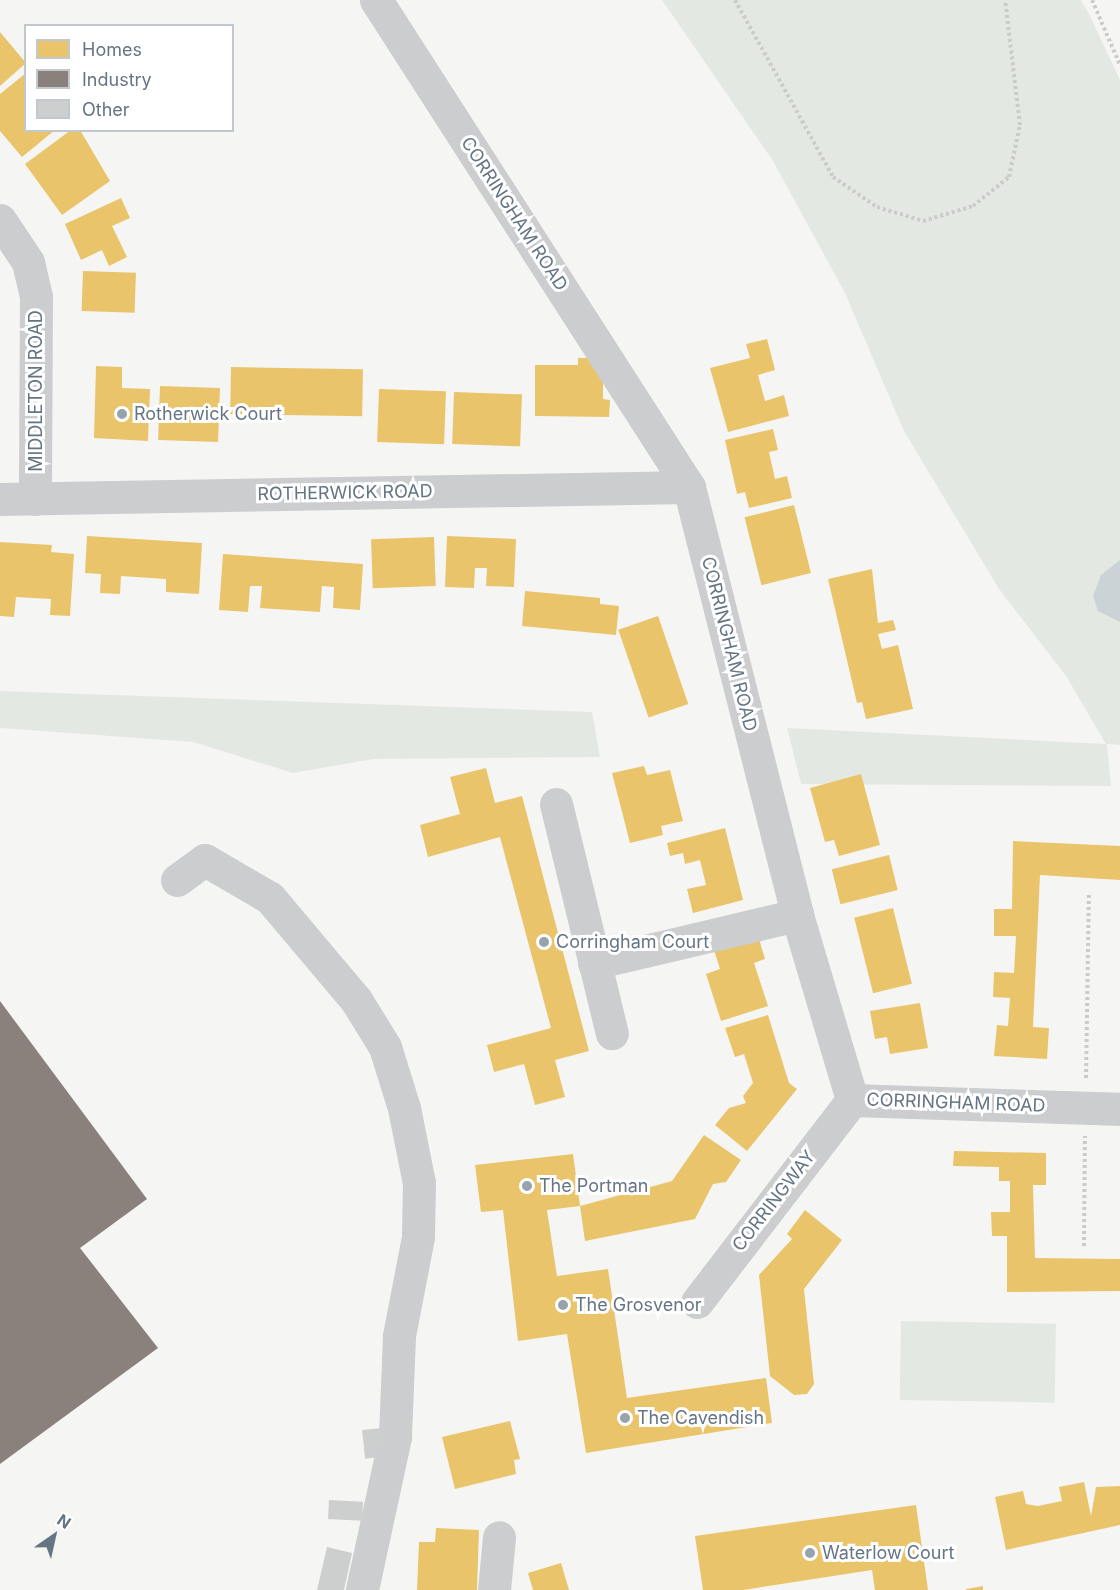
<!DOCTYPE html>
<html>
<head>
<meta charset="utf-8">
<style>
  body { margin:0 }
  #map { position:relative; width:1120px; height:1590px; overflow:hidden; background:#f5f6f4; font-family:Inter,sans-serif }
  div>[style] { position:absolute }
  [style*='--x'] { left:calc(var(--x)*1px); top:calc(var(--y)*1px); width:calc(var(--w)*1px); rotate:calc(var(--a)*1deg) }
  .green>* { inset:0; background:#e4e8e2; transform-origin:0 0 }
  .water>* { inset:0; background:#cbd3d6 }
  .homes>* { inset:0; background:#e9c46a; transform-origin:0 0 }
  .industry>* { inset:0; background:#8a817c }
  .building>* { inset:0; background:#cdcfcf; transform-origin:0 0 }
  .path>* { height:4px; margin-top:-2px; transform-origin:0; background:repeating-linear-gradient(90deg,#cacbca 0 3px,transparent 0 6px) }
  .minor>* { height:33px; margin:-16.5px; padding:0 16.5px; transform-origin:16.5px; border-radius:16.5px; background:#cbcdce }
  .dots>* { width:16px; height:16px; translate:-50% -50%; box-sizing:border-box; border:3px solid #fff; border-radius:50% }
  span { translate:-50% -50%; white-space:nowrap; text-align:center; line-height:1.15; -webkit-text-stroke:6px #fff; paint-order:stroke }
  .street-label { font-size:18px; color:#657584 }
  .poi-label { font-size:18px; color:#657584 }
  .left { translate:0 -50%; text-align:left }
  .legend { position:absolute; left:24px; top:24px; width:210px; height:108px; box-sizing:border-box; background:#fff; border:2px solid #c1c8ce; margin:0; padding:8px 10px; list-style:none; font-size:18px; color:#657584 }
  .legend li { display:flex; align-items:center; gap:12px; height:30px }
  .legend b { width:30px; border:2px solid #c1c8ce }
  .north { position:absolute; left:24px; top:1506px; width:60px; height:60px; -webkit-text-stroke:4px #fff; paint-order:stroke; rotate:34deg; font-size:16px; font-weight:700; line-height:24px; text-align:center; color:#657584 }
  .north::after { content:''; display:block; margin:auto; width:21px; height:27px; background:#657584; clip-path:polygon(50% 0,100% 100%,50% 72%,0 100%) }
</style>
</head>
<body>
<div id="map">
  <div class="green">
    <div style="clip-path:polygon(662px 0,1081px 0,1090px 16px,1120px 80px,1120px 745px,1107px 744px,1111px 786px,801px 784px,787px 728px,1106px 744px,1066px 676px,999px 589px,904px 431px,845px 293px,773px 161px)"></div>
    <div style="clip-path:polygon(0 691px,592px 712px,600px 757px,374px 759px,293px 773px,193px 742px,0 728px)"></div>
    <div style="left:901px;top:1321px;width:155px;height:79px;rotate:1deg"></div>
  </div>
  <div class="water">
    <div style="clip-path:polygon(1120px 560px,1120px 622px,1098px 611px,1093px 596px,1101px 575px)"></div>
  </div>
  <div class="homes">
    <div style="clip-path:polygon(0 32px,26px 63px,0 86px)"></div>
    <div style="clip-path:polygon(26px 73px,26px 130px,55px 130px,22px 157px,0 131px,0 94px)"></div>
    <div style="clip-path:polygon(71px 130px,80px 130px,110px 181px,62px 215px,25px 164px)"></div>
    <div style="clip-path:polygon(121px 198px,130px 218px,112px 226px,127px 257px,109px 266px,102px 250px,81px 260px,65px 224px)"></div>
    <div style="left:83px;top:271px;width:53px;height:40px;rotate:2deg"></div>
    <div style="clip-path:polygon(767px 339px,775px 370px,758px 375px,765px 401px,784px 395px,789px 416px,728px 432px,710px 368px,750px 358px,746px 344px)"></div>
    <div style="clip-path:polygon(578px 358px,603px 358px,603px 399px,610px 400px,609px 417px,535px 416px,535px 365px,578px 365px)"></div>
    <div style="clip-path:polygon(96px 366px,122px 367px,122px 388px,150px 389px,148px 441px,94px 438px)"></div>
    <div style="left:231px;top:367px;width:132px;height:47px;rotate:1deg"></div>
    <div style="left:160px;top:386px;width:60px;height:54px;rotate:2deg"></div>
    <div style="left:379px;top:389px;width:67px;height:53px;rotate:2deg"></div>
    <div style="left:454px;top:392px;width:68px;height:52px;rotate:2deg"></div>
    <div style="clip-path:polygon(773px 429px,778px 450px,769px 452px,775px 479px,787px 476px,792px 498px,749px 508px,745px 492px,737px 494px,725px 440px)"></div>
    <div style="left:794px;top:505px;width:70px;height:51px;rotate:76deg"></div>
    <div style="clip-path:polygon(87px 536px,202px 543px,199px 594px,166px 592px,166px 579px,121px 576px,120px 594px,100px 593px,101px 574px,85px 573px)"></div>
    <div style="clip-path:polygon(447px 536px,516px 539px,514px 587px,486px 586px,487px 568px,475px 568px,474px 588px,445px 587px)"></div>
    <div style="left:434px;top:537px;width:49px;height:63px;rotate:88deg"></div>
    <div style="clip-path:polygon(0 542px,52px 545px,51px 552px,74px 554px,70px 616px,50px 615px,51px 599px,16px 597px,14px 617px,0 616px)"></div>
    <div style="clip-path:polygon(223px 554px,363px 564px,360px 610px,333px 608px,334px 587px,322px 586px,320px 612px,260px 608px,262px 586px,250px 586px,248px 612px,219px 610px)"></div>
    <div style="clip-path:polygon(872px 569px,878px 623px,893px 620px,896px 630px,878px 634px,882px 649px,898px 645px,913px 709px,866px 719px,862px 702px,857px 703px,828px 579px)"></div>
    <div style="clip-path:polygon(525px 591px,600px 598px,600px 604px,619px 606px,616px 635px,522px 626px)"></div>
    <div style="left:658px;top:616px;width:93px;height:42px;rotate:71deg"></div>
    <div style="clip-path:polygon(644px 766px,647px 775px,670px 770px,683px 821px,661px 826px,663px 835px,630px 843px,612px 773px)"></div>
    <div style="clip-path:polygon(486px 768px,495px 803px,522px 796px,589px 1051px,555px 1060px,565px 1097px,535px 1105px,524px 1064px,494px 1072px,487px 1045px,551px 1028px,500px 837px,428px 857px,420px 825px,460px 814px,450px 777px)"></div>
    <div style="clip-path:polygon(861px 774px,880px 845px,839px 856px,834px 840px,825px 842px,810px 788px)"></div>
    <div style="clip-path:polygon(725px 828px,743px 900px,693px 913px,687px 889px,706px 885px,700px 860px,685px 864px,683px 853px,670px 856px,667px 843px)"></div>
    <div style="clip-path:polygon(1013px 841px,1120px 846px,1120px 880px,1040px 875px,1033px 1027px,1049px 1028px,1047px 1059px,994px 1056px,997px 1025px,1008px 1026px,1010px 998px,993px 997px,994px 972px,1014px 973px,1016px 936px,994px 936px,994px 909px,1012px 909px)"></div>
    <div style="left:889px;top:855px;width:36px;height:59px;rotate:76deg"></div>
    <div style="left:893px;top:908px;width:78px;height:40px;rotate:76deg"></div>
    <div style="clip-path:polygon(757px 932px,765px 959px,754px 963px,768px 1006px,721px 1021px,706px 974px,720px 969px,713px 947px)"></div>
    <div style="clip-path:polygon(920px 1003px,928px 1048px,890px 1054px,887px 1037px,875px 1039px,870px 1011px)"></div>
    <div style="clip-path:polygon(768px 1015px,789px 1083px,797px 1089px,747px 1151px,715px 1125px,729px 1108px,746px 1103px,743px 1096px,753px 1083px,744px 1054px,735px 1057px,725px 1028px)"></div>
    <div style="clip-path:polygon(704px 1135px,741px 1160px,726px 1182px,713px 1184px,695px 1219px,585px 1241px,580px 1206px,547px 1210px,557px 1276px,608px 1269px,627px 1398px,766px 1378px,772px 1423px,586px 1453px,567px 1334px,518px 1341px,503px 1210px,481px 1212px,475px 1165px,573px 1154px,580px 1206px,672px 1181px)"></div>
    <div style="clip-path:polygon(954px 1151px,1046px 1153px,1046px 1185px,1033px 1185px,1035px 1258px,1120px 1259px,1120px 1291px,1007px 1292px,1007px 1236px,992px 1236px,991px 1212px,1010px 1212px,1010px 1181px,999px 1181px,999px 1167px,953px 1166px)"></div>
    <div style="clip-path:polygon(805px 1210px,842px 1240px,804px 1289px,814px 1384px,807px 1394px,794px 1395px,770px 1376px,759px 1275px,792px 1239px,787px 1234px)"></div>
    <div style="clip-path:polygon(510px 1421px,520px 1459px,514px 1460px,516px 1474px,455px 1489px,442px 1437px)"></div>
    <div style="clip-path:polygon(1084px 1482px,1091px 1516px,1096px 1487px,1120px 1486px,1120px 1525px,1006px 1550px,995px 1497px,1023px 1491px,1026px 1504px,1038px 1506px,1062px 1501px,1059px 1487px)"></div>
    <div style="clip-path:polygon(916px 1505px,928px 1590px,875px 1590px,872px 1570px,743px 1590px,703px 1590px,695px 1536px)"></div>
    <div style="clip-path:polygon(436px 1528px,479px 1530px,477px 1590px,417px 1590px,419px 1542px,435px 1542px)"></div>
    <div style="clip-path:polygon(561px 1563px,569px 1590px,533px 1590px,528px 1573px)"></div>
    <div style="clip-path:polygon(983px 1586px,983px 1590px,966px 1590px,966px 1589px)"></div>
  </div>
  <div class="industry">
    <div style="clip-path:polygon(0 1001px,147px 1199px,80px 1248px,158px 1348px,0 1464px)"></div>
  </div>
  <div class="building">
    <div style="left:381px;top:1428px;width:29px;height:19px;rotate:84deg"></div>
    <div style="left:329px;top:1500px;width:34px;height:19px;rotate:3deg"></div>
    <div style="clip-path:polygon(327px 1547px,352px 1553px,344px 1590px,317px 1590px)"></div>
  </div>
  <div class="path">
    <div style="--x:735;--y:0;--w:202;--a:61"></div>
    <div style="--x:833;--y:177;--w:53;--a:34.3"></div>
    <div style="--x:877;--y:207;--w:48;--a:16.9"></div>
    <div style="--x:923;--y:221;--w:52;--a:-16.7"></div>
    <div style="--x:973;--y:206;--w:46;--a:-38.9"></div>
    <div style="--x:1009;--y:177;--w:53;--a:-78.1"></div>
    <div style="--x:1020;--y:125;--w:126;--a:-96.8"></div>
    <div style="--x:1092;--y:0;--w:71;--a:66.7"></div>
    <div style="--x:1086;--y:1078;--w:183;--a:-89.1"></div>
    <div style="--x:1084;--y:1246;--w:110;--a:-89.5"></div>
  </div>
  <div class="minor">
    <div style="--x:376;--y:0;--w:579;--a:57.27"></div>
    <div style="--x:689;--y:487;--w:441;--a:75.8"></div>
    <div style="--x:797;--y:915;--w:193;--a:73.4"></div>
    <div style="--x:852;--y:1100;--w:268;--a:1.9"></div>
    <div style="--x:0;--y:220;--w:50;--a:56.3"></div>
    <div style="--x:28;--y:262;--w:35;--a:77"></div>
    <div style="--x:36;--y:296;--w:203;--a:90.3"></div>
    <div style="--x:0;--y:499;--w:689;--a:-1"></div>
    <div style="--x:556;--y:804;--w:236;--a:76.3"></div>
    <div style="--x:177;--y:880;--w:34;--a:-36"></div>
    <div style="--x:205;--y:860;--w:75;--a:30.3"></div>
    <div style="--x:270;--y:898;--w:133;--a:49.9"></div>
    <div style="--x:356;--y:1000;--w:55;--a:58.3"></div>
    <div style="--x:385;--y:1047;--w:64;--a:72.7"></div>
    <div style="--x:404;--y:1108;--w:76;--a:78.7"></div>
    <div style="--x:419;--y:1183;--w:54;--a:91.1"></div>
    <div style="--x:418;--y:1237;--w:101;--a:100.9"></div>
    <div style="--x:399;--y:1336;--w:101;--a:92.3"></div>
    <div style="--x:395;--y:1437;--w:157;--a:102.2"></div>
    <div style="--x:594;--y:963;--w:209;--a:-13.3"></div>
    <div style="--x:697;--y:1302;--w:255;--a:-52.5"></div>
    <div style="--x:494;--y:1590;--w:53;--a:-84.6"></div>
  </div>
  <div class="dots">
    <div style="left:122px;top:414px;background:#97a2ab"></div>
    <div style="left:544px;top:942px;background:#97a2ab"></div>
    <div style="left:527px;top:1186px;background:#97a2ab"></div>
    <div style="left:563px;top:1305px;background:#97a2ab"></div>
    <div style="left:625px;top:1418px;background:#97a2ab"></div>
    <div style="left:810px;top:1553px;background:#97a2ab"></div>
  </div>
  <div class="street-label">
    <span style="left:514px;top:214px;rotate:57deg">CORRINGHAM ROAD</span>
    <span style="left:36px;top:391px;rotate:-90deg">MIDDLETON ROAD</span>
    <span style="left:345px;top:493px;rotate:-1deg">ROTHERWICK ROAD</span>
    <span style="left:729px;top:644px;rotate:76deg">CORRINGHAM ROAD</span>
    <span style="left:956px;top:1103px;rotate:2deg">CORRINGHAM ROAD</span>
    <span style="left:774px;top:1201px;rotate:-52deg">CORRINGWAY</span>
  </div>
  <div class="poi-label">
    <span class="left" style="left:134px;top:414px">Rotherwick Court</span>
    <span class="left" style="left:556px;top:942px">Corringham Court</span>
    <span class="left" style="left:539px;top:1186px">The Portman</span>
    <span class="left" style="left:575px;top:1305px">The Grosvenor</span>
    <span class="left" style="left:637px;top:1418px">The Cavendish</span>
    <span class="left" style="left:822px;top:1553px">Waterlow Court</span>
  </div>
  <ul class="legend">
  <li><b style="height:16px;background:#e9c46a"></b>Homes</li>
  <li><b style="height:16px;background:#8a817c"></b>Industry</li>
  <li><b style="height:16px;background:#cdcfcf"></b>Other</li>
  </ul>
  <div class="north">N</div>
</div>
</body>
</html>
